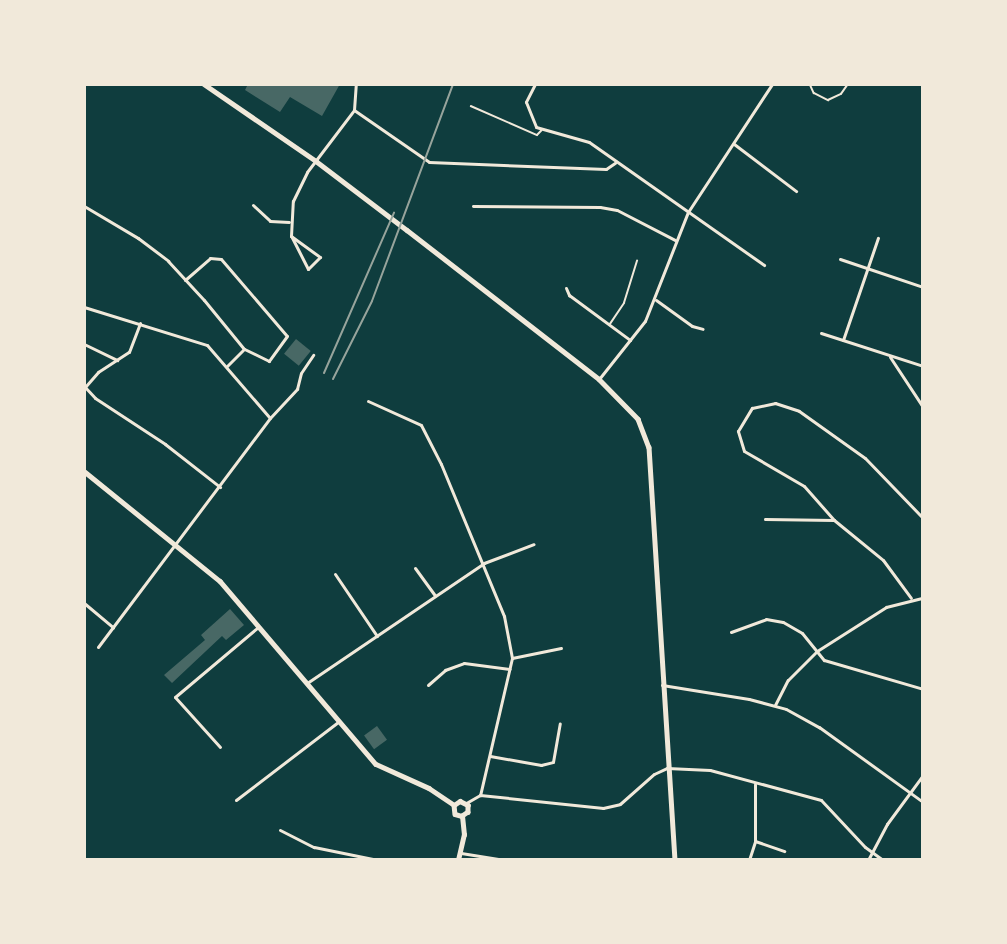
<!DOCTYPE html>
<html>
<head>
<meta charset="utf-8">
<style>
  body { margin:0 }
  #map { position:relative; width:1007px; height:944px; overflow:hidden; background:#0f3d3e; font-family:"Crimson Pro",serif }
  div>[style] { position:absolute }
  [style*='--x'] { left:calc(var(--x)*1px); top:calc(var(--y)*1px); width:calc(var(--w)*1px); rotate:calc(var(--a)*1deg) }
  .building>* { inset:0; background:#486865; transform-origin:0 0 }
  .service>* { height:1.5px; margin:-0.75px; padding:0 0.75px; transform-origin:0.75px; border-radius:0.75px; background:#f1e9da }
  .minor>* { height:3px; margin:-1.5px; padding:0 1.5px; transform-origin:1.5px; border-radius:1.5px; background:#f1e9da }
  .tertiary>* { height:4.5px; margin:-2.25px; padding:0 2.25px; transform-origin:2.25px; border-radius:2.25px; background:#f1e9da }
  .rail>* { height:2px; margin:-1px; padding:0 1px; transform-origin:1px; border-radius:1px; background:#97a49c }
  span { translate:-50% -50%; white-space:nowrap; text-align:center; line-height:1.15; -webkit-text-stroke:6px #f1e9da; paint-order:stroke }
  .frame { position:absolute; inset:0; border:86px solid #f1e9da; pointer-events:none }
</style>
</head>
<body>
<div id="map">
  <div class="building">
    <div style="clip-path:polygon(248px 84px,340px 84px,322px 116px,290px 97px,280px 112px,245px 90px)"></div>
    <div style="left:296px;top:339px;width:19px;height:19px;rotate:39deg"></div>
    <div style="clip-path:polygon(230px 609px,244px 625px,226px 640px,222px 636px,172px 683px,164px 675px,205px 640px,201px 635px)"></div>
    <div style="left:377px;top:726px;width:17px;height:16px;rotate:54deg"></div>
  </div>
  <div class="service">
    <div style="--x:810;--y:84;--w:10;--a:66"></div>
    <div style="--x:814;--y:93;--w:16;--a:27"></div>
    <div style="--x:828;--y:100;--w:14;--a:-25"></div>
    <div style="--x:841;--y:94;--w:12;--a:-55"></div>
    <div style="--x:471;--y:106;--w:72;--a:23.7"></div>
    <div style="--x:537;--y:135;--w:6;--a:-45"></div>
    <div style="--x:610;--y:324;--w:25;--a:-56"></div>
    <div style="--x:624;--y:303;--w:44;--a:-72.8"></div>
  </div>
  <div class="minor">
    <div style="--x:535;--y:84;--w:20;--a:117"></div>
    <div style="--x:526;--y:102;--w:27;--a:68"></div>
    <div style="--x:536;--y:127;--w:55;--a:15.8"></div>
    <div style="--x:589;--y:142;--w:214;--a:35.1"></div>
    <div style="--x:354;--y:110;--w:91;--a:34.7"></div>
    <div style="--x:429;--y:162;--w:177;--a:2.3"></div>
    <div style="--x:606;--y:169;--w:11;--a:-34"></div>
    <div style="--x:734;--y:144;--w:78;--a:37.2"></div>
    <div style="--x:253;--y:205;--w:23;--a:43"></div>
    <div style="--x:270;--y:221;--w:19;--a:3"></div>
    <div style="--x:84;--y:206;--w:63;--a:30.7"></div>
    <div style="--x:138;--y:238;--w:38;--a:37"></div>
    <div style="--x:168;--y:261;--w:53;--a:47.3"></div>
    <div style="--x:204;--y:300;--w:63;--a:50.8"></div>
    <div style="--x:244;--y:349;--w:24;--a:135"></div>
    <div style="--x:473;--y:206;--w:127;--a:0.5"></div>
    <div style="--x:600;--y:207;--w:17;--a:10"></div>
    <div style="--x:617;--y:210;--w:65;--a:27.3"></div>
    <div style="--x:291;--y:236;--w:36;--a:36"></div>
    <div style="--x:320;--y:257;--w:17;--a:135"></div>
    <div style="--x:308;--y:269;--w:37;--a:-117"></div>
    <div style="--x:291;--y:236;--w:35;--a:-87"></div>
    <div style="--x:293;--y:201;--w:32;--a:-64"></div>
    <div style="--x:307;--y:172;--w:78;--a:-52.8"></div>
    <div style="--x:354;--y:110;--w:26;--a:-86"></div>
    <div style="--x:840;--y:259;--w:88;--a:18.6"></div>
    <div style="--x:185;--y:280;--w:33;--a:-41"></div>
    <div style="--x:210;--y:258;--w:11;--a:5"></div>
    <div style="--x:221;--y:259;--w:101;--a:49.4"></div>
    <div style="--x:287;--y:336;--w:31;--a:126"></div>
    <div style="--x:269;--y:361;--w:28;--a:-154"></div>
    <div style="--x:566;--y:288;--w:8;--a:67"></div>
    <div style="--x:569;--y:295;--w:76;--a:36.4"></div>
    <div style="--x:656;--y:300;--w:44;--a:35.8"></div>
    <div style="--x:692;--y:326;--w:11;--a:15"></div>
    <div style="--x:84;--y:307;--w:129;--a:17.2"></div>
    <div style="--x:207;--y:345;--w:96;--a:49.2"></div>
    <div style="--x:821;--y:333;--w:107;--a:17.9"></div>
    <div style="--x:843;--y:340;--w:108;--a:-71.1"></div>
    <div style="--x:84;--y:344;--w:37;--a:26"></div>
    <div style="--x:890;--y:357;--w:60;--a:56.6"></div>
    <div style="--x:599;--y:379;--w:74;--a:-51.6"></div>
    <div style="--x:645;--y:321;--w:117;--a:-68.5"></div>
    <div style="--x:688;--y:212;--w:153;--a:-56.7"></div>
    <div style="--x:84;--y:386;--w:16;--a:47"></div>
    <div style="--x:95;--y:398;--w:84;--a:33.3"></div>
    <div style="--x:165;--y:444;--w:70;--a:38"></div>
    <div style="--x:85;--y:387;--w:20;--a:-49"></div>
    <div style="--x:98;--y:372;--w:37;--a:-33"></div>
    <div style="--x:129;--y:352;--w:31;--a:-69"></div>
    <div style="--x:368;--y:401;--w:58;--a:24.4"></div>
    <div style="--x:421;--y:425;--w:44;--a:62.9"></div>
    <div style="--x:441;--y:464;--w:165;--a:67.5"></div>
    <div style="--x:504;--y:616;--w:43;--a:79.2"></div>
    <div style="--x:512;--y:658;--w:141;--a:103.1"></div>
    <div style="--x:480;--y:795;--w:16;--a:150"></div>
    <div style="--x:765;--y:519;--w:69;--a:0.8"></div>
    <div style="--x:834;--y:520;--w:63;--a:39.2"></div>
    <div style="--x:883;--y:560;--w:47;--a:53.6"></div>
    <div style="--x:834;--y:520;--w:45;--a:-131.4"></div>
    <div style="--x:804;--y:486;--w:69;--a:-149.7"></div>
    <div style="--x:744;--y:451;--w:21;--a:-107"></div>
    <div style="--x:738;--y:431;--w:27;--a:-59"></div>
    <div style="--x:752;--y:408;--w:24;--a:-12"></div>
    <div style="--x:775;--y:403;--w:25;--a:18"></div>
    <div style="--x:799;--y:411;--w:81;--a:35.5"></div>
    <div style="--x:865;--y:458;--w:83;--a:46"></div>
    <div style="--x:415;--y:568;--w:34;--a:54"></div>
    <div style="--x:335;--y:574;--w:75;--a:55.9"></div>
    <div style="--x:84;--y:603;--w:38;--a:40"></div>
    <div style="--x:731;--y:632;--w:37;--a:-20"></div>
    <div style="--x:766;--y:619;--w:17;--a:10"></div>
    <div style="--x:783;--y:622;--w:22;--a:30"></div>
    <div style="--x:802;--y:633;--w:35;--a:51"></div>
    <div style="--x:824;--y:660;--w:103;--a:16.3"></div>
    <div style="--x:98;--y:647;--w:286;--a:-53.1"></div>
    <div style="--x:270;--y:418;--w:40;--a:-47"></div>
    <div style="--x:297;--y:389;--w:16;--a:-76"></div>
    <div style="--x:301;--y:373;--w:22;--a:-56"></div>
    <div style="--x:512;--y:658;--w:50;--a:-11.5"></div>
    <div style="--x:307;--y:683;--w:214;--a:-34.1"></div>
    <div style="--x:484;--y:563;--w:53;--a:-20.8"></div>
    <div style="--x:428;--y:685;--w:23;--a:-41"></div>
    <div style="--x:445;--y:670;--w:20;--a:-20"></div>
    <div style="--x:464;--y:663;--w:46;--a:7.4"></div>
    <div style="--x:662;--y:685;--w:88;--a:9.1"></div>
    <div style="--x:749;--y:699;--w:38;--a:15"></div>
    <div style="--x:786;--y:709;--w:38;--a:29"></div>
    <div style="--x:819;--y:727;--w:128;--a:35.8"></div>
    <div style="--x:775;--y:705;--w:28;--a:-63"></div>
    <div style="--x:788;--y:680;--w:41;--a:-45"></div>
    <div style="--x:817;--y:651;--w:82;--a:-32.5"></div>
    <div style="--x:886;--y:607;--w:38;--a:-14"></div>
    <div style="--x:220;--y:747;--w:67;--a:-132"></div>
    <div style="--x:175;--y:697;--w:109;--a:-40.1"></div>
    <div style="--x:490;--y:756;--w:52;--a:10"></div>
    <div style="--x:541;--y:765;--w:12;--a:-14"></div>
    <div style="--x:553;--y:762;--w:39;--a:-80"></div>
    <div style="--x:480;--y:795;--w:124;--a:6"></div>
    <div style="--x:603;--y:808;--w:17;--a:-13"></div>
    <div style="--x:620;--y:804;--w:45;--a:-41.4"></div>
    <div style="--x:654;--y:774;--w:14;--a:-25"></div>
    <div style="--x:667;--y:768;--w:43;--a:2.7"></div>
    <div style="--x:710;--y:770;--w:115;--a:15.1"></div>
    <div style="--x:821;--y:800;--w:64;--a:46.9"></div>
    <div style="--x:865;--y:847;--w:22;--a:36"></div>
    <div style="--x:236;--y:800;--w:128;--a:-37.4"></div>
    <div style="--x:280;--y:830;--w:38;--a:27"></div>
    <div style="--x:314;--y:847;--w:65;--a:11.5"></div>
    <div style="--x:755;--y:841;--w:31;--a:19"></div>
    <div style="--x:461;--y:853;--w:44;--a:9.2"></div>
    <div style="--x:749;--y:860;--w:20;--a:-72"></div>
    <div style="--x:755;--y:841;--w:57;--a:-90"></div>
    <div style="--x:868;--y:860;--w:41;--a:-62.2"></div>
    <div style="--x:887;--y:824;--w:61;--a:-53.7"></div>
  </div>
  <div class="tertiary">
    <div style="--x:204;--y:84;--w:136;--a:34.5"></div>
    <div style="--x:316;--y:161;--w:114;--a:37.2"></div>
    <div style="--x:407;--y:230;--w:243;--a:37.8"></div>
    <div style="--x:599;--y:379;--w:56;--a:45.7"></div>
    <div style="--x:638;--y:419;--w:30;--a:69"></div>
    <div style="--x:649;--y:447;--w:414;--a:86.4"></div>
    <div style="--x:84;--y:471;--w:175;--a:39"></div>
    <div style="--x:220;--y:581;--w:240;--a:49.6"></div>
    <div style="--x:376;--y:764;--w:58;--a:24.4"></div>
    <div style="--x:429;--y:788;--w:30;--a:34"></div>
    <div style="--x:454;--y:805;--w:7;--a:-34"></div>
    <div style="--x:460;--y:801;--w:9;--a:27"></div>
    <div style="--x:468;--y:805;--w:7;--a:90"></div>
    <div style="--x:468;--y:812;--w:7;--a:146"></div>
    <div style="--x:454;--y:805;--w:9;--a:84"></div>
    <div style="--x:455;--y:814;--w:7;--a:16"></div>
    <div style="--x:458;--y:860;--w:26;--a:-77"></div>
    <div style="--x:464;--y:835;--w:19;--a:-96"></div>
  </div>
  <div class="rail">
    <div style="--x:324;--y:373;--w:175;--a:-66.4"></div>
    <div style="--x:333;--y:379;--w:87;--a:-63.4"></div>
    <div style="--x:372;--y:301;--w:232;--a:-69.5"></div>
  </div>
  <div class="frame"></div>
</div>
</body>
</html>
